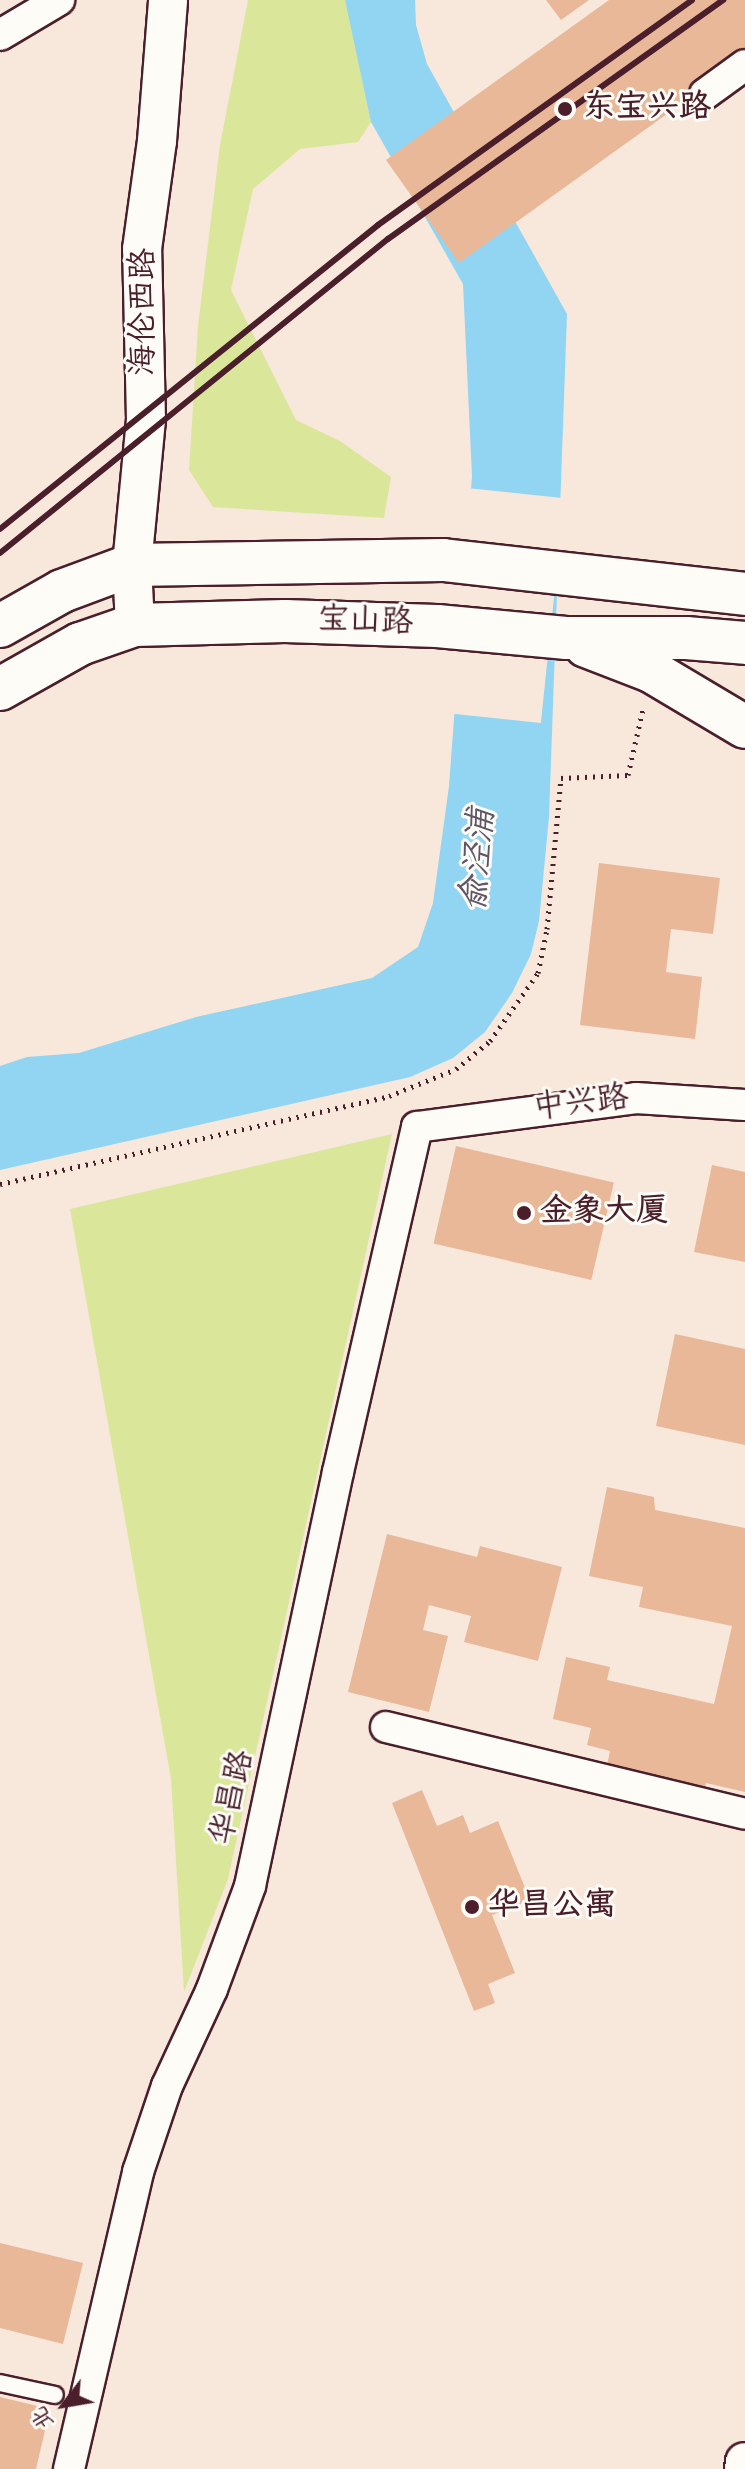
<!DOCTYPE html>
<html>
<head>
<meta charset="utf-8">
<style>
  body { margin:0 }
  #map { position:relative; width:745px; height:2469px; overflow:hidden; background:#f7e8db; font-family:"Indie Flower","LXGW WenKai TC",sans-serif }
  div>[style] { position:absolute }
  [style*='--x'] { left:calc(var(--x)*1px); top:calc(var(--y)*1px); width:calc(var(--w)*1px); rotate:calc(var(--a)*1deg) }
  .green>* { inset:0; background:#dae79a }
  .water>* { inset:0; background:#91d5f3 }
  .pier>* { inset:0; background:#f7e8db; transform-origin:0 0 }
  .building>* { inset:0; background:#e9b899; transform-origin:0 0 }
  .path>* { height:5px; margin-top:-2.5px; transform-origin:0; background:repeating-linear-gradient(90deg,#4a1f2b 0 2px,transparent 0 8px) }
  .roads { filter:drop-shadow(2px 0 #4a1f2b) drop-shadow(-2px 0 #4a1f2b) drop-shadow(0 2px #4a1f2b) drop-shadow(0 -2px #4a1f2b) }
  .service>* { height:16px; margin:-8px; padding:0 8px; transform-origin:8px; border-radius:8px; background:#fdfcf7 }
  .minor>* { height:30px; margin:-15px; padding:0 15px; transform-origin:15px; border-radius:15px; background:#fdfcf7 }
  .tertiary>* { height:38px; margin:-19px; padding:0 19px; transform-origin:19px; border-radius:19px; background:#fdfcf7 }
  .secondary>* { height:42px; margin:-21px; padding:0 21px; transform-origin:21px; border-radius:21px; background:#fdfcf7 }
  .rail>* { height:6px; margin:-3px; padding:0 3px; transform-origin:3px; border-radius:3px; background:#4a1f2b }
  .dots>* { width:22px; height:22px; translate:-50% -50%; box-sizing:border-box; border:4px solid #fdfcf7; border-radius:50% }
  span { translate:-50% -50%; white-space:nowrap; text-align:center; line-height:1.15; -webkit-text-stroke:6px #fdfcf7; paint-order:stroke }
  .poi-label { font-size:32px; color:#4a1f2b; font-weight:700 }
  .left { translate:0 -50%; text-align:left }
  .street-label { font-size:32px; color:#4a1f2b }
  .water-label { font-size:34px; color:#5f5667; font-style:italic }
  .north { position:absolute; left:24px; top:2365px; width:80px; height:80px; -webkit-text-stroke:6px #fdfcf7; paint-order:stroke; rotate:239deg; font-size:22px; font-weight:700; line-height:32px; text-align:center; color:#4a1f2b }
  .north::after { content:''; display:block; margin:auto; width:28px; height:36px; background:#4a1f2b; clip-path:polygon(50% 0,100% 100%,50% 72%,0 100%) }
</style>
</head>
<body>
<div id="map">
  <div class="green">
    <div style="clip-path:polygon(248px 0,345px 0,355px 38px,371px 122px,358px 142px,300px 149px,253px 189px,231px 290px,296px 420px,340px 441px,391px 477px,384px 518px,213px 507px,189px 470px,198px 326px,220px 145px)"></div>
    <div style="clip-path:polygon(392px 1134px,228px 1879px,184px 1992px,171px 1779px,70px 1209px)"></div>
  </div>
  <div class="water">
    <div style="clip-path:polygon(345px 0,415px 0,416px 25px,427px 64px,567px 314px,549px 817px,539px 921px,531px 954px,512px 993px,485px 1032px,453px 1058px,410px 1077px,0 1170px,0 1066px,27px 1057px,79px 1053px,196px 1017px,372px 978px,418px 947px,433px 903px,449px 786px,472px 476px,463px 284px,371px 122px)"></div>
  </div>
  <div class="pier">
    <div style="left:467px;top:488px;width:98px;height:226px;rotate:6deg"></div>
  </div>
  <div class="building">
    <div style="clip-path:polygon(546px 0,589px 0,561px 20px)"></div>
    <div style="clip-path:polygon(609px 0,745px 0,745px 58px,459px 263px,386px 160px)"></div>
    <div style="clip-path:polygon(599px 863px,720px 878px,713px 934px,671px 929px,666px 972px,702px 977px,695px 1039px,580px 1025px)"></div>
    <div style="left:456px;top:1146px;width:162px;height:100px;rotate:13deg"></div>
    <div style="clip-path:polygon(712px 1165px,745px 1172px,745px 1262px,694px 1252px)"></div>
    <div style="clip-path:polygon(675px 1334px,745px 1349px,745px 1445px,656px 1426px)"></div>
    <div style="clip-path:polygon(607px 1487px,654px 1497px,655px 1510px,745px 1528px,745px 1792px,706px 1783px,703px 1796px,605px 1775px,610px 1751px,587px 1745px,591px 1728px,553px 1719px,566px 1657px,610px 1667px,607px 1680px,714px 1704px,732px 1626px,639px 1607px,643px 1587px,589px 1576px)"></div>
    <div style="clip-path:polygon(387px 1534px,477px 1557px,480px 1546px,562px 1567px,538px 1661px,464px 1642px,471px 1616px,429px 1605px,423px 1630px,448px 1636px,429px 1712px,348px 1692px)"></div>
    <div style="clip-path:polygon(422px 1790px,437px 1826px,463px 1815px,470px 1833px,498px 1821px,530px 1900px,492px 1915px,515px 1973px,488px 1984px,495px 2003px,474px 2011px,392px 1803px)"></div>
    <div style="clip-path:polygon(0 2243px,83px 2263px,63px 2344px,0 2328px)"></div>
    <div style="clip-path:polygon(0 2397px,50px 2409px,36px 2469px,0 2469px)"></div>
  </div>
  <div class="path">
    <div style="--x:0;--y:1184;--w:399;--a:-12.7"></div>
    <div style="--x:389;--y:1096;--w:72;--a:-21.9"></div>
    <div style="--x:456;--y:1069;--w:44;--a:-39.5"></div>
    <div style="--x:490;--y:1041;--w:83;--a:-54.8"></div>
    <div style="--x:538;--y:973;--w:45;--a:-78.4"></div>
    <div style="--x:547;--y:929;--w:152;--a:-84.7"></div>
    <div style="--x:561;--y:778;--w:67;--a:-2.6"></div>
    <div style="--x:628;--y:775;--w:68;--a:-77.2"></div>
  </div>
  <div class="roads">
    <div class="service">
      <div style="--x:0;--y:2383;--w:56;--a:12.3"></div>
    </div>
    <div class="minor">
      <div style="--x:0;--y:35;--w:69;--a:-30.7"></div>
      <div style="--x:705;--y:94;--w:49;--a:-35.9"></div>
      <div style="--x:386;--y:1727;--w:369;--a:13.6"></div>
      <div style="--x:69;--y:2469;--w:305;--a:-76.9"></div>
      <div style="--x:138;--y:2172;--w:91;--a:-71.4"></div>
      <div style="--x:167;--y:2086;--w:107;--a:-65.1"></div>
      <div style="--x:212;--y:1989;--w:110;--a:-69.7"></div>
      <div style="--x:250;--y:1886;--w:423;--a:-78"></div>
      <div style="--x:338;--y:1472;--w:354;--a:-77.1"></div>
      <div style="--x:417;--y:1127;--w:221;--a:-7.5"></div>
      <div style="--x:636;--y:1098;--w:109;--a:3.7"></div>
    </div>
    <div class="tertiary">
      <div style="--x:135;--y:625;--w:60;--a:-92.9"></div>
      <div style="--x:132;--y:565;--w:146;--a:-84.5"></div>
      <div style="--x:146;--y:420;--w:171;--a:-91.3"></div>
      <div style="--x:142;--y:249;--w:109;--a:-82.1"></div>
      <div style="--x:157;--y:141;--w:141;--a:-85.5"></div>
      <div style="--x:744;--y:2469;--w:7;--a:-82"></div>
    </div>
    <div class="secondary">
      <div style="--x:0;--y:626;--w:71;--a:-29.4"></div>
      <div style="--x:62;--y:591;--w:75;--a:-20.4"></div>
      <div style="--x:132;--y:565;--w:311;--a:-0.9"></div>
      <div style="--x:443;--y:560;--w:304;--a:6.4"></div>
      <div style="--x:586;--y:646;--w:70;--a:21"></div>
      <div style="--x:651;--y:671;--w:109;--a:30.8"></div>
      <div style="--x:0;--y:689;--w:92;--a:-29.4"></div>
      <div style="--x:80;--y:644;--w:58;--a:-19.1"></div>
      <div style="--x:135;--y:625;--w:150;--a:-1.5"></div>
      <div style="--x:285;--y:621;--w:152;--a:1.9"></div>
      <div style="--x:437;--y:626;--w:131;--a:5.3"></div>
      <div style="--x:567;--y:638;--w:119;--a:0"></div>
      <div style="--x:686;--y:638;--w:59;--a:4.8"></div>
    </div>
  </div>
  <div class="rail">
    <div style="--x:0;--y:529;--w:485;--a:-38.8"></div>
    <div style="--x:378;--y:225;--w:386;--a:-35.6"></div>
    <div style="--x:0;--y:553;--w:499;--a:-39"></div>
    <div style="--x:388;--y:239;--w:412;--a:-35.5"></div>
  </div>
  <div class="dots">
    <div style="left:565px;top:109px;background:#4a1f2b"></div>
    <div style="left:524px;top:1213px;background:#4a1f2b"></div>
    <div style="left:472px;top:1907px;background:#4a1f2b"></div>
  </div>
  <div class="poi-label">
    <span class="left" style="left:583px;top:109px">东宝兴路</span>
    <span class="left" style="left:540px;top:1213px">金象大厦</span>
    <span class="left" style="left:488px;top:1907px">华昌公寓</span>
  </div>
  <div class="street-label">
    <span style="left:145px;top:312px;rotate:-90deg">海伦西路</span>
    <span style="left:365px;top:623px;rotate:2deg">宝山路</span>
    <span style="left:581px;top:1105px;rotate:-7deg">中兴路</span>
    <span style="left:234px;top:1798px;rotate:-77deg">华昌路</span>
  </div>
  <div class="water-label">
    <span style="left:480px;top:860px;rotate:-85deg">俞泾浦</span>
  </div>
  <div class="north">北</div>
</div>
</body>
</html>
